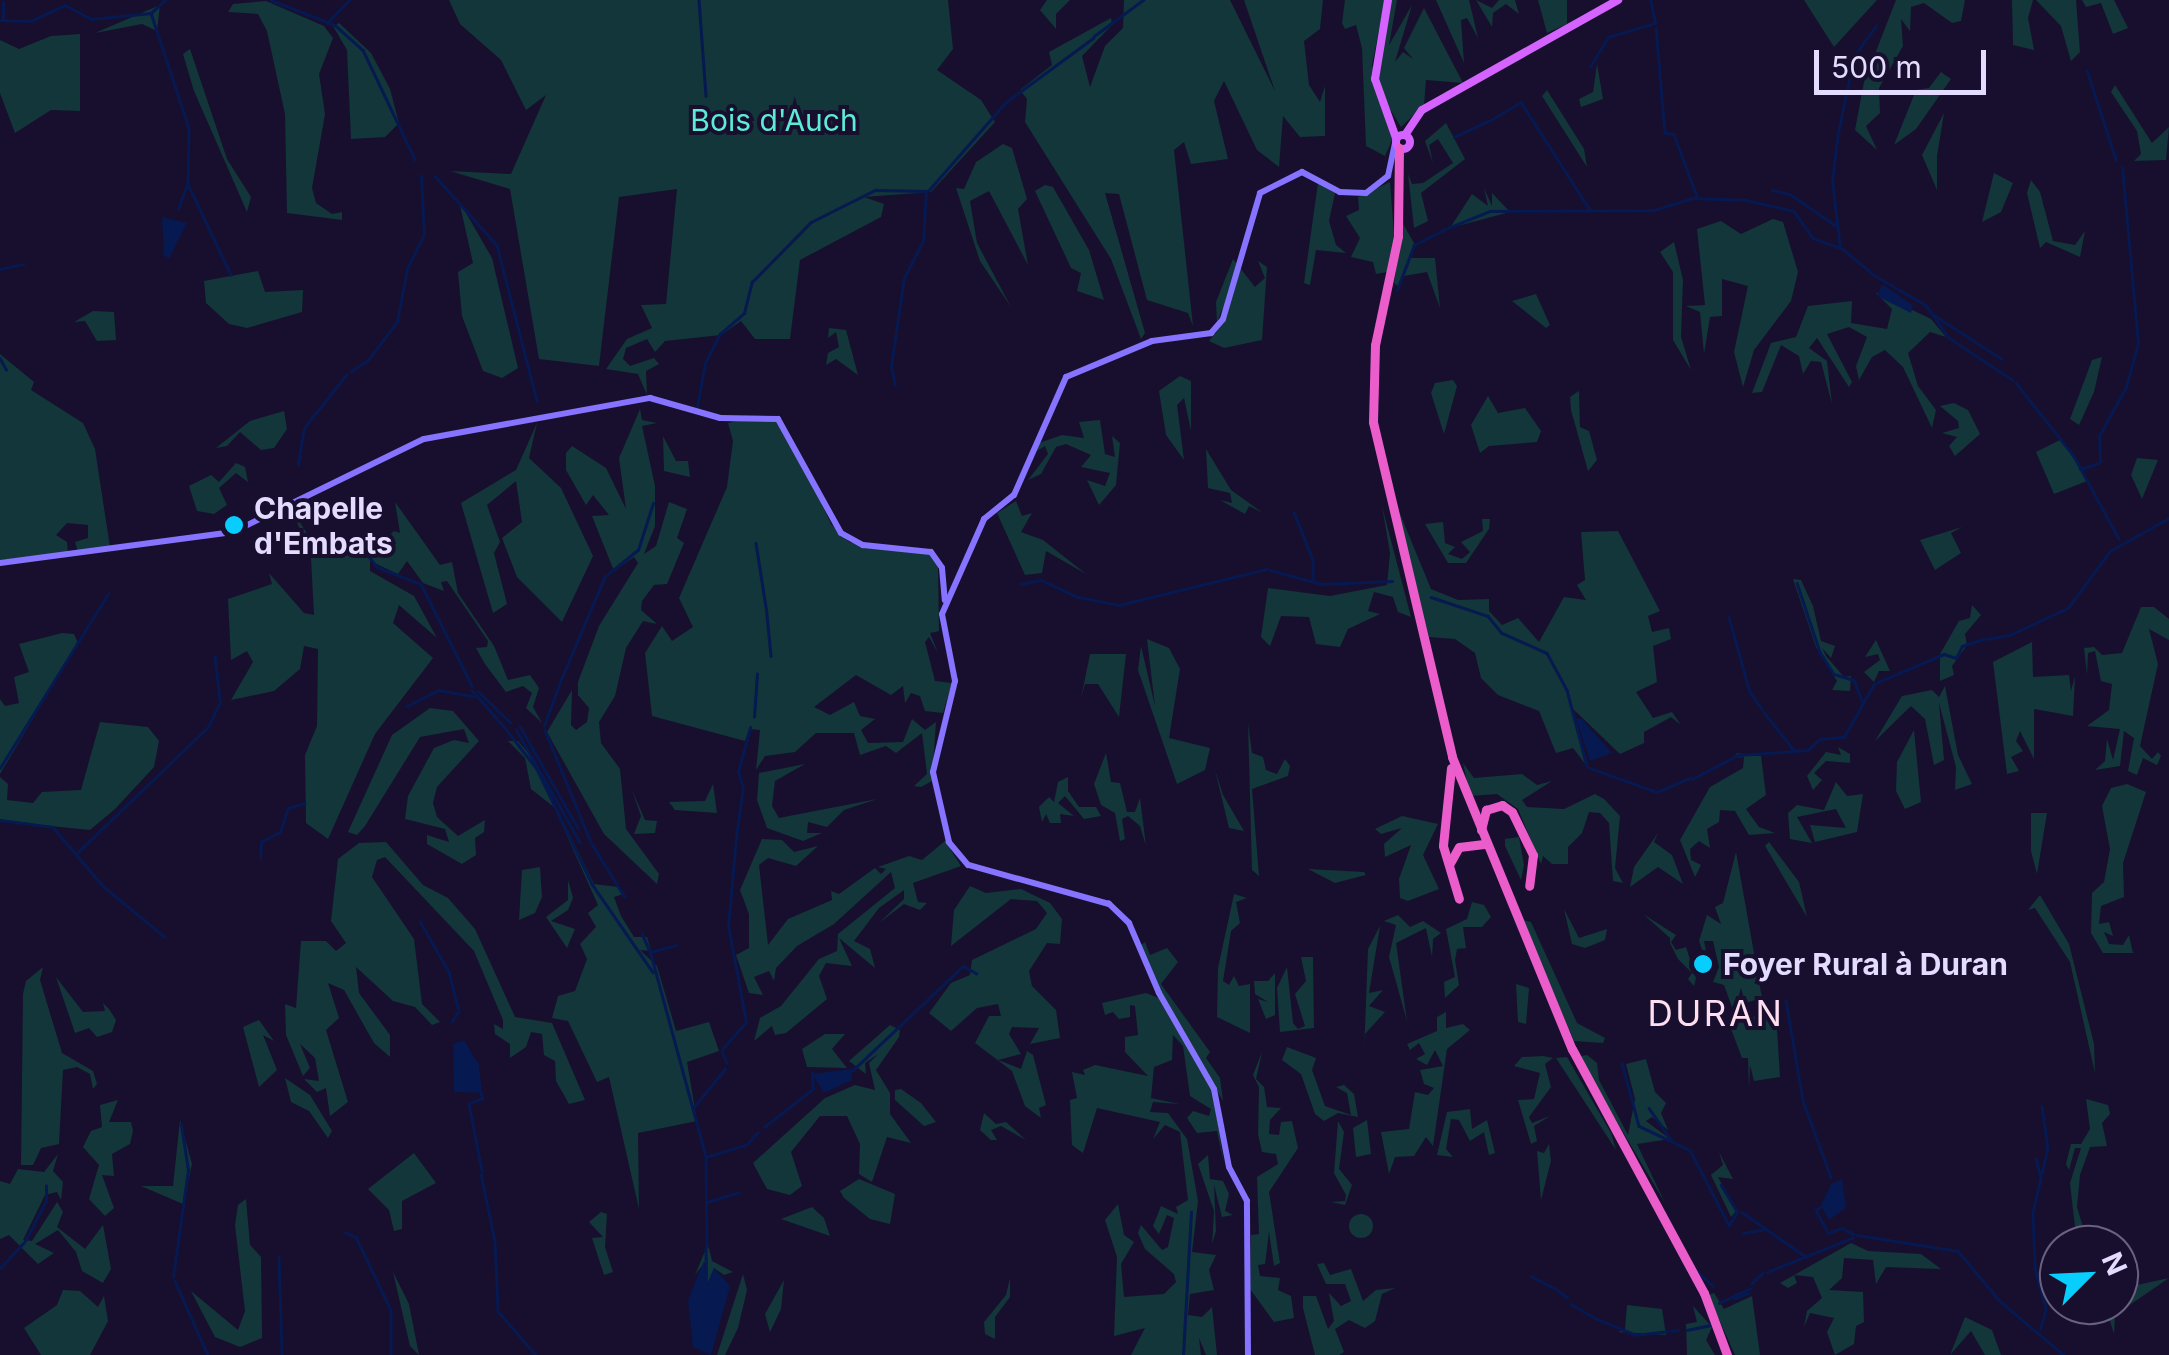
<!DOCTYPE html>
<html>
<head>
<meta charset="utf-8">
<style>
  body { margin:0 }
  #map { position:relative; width:2169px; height:1355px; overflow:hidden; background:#180f2e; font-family:Inter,sans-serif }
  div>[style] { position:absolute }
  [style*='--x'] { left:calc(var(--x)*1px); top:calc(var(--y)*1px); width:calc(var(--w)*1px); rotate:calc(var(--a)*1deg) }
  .green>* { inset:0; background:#123639 }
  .round { border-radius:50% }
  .water>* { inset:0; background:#061950 }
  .stream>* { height:2.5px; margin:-1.25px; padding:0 1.25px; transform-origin:1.25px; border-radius:1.25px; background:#061950 }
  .secondary>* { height:6px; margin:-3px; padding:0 3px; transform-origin:3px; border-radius:3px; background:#8673ff }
  .primary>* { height:8px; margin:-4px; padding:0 4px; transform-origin:4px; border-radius:4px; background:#d563ff }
  .primary>.ring { margin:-4px; padding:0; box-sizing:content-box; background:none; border:8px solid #d563ff; border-radius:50% }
  .trunk>* { height:9px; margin:-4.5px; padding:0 4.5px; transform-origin:4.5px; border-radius:4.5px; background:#ea5dca }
  .dots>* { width:28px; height:28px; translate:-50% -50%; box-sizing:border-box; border:5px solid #180f2e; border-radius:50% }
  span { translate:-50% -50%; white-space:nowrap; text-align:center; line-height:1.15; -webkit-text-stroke:8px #180f2e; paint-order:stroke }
  .park-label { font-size:30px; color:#5cebd6 }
  .poi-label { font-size:30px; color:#e4dcff; font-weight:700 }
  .left { translate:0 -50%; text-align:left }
  .quarter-label { font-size:35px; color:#ffdef0; letter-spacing:2.5px }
  .north { position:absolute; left:2039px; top:1225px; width:100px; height:100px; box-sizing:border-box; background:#180f2e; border:2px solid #6a6182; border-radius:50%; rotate:66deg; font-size:28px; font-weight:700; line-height:40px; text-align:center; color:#e4dcff }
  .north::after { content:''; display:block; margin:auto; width:35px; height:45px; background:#08cdff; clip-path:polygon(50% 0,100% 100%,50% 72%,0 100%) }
  .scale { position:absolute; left:1814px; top:50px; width:172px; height:45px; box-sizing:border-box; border:5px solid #e4dcff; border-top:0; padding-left:12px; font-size:30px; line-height:35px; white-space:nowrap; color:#e4dcff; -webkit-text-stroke:8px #180f2e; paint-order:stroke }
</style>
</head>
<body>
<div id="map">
  <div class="green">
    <div style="clip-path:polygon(449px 0,948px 0,953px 49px,937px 70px,981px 100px,995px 122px,931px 192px,864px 197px,884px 204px,881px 217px,800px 260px,790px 339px,755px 339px,741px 321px,721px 335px,665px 341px,655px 352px,647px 339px,626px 348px,623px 359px,630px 366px,654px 358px,659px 364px,646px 371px,647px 395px,638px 374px,606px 369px,627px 339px,652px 328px,641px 305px,666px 304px,677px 189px,619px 197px,599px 366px,539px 359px,510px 189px,450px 171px,511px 174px,546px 95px,526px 110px,501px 60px,460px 24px)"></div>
    <div style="clip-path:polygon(1047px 0,1070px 0,1056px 14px,1056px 29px,1040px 10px)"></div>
    <div style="clip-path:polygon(1124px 0,1230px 0,1275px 91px,1244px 0,1323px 0,1320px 29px,1304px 41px,1309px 85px,1320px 102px,1325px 86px,1325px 136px,1300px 137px,1283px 116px,1279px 167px,1257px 150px,1224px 81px,1214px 101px,1228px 159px,1191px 164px,1184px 142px,1174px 150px,1193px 326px,1188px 313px,1147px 300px,1119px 194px,1105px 193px,1145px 333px,1141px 339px,1111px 259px,1025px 122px,1027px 99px,1020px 90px,1052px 65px,1049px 52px,1111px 18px,1112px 25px,1082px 56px,1090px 87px,1105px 46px,1123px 28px)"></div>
    <div style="clip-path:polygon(1345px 0,1385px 0,1372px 65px,1393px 138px,1385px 156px,1366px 146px,1362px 48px,1356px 25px,1345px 29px,1342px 23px)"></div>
    <div style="clip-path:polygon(1390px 0,1397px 0,1389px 45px,1412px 5px,1395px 62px,1403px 52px,1413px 59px,1404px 48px,1424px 8px,1463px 83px,1426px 80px,1424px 105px,1401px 127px,1380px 93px,1376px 58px)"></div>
    <div style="clip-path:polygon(1436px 0,1469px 0,1478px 38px,1467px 18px,1461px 20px,1464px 63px)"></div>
    <div style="clip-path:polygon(1476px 0,1492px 8px,1499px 0,1515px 0,1519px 14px,1506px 4px,1493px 13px,1492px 27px)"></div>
    <div style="clip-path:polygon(1538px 0,1567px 0,1567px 24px,1547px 33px)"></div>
    <div style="clip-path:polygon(1804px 0,1877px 0,1834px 47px)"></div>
    <div style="clip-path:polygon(1896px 0,1965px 0,1961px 21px,1952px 23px,1924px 3px,1911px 7px,1910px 31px,1901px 19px,1903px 46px,1879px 88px,1880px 113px,1866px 126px,1877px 150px,1855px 130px,1864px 82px)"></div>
    <div style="clip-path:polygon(2012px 0,2033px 0,2028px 18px,2034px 50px,2013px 45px)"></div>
    <div style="clip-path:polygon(2036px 0,2076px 0,2080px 52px,2071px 61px,2061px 26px)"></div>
    <div style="clip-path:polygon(2082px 0,2114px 0,2128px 28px,2113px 34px,2101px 3px,2086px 7px)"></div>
    <div style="clip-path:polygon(266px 1px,324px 26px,333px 38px,319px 74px,325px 114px,312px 188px,316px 203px,332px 214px,342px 212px,342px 220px,287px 213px,285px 114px,267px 31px,258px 14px,228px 12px,233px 4px)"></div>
    <div style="clip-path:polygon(160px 5px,157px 31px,142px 24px,95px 33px)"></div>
    <div style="clip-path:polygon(339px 23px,371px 53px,390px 89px,399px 123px,385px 137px,351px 139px,347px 50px,333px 26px)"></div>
    <div style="clip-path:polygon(80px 34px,80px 111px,51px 110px,15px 133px,0 93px,0 40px,19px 49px,51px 36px)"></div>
    <div style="clip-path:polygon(190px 49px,227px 159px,251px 197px,247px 212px,194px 91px,183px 54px)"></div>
    <div style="clip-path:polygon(1597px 64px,1603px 99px,1581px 107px,1579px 99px,1593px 92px)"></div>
    <div style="clip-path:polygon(1941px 72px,1951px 79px,1916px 129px,1894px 145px,1916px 90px,1929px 88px)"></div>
    <div style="clip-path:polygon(2115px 85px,2152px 143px,2169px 127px,2166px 160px,2134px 161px,2141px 154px,2137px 131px,2111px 92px)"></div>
    <div style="clip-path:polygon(1547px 90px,1584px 149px,1587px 167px,1542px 96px)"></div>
    <div style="clip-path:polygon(1944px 113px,1937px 156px,1937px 190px,1922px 155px)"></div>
    <div style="clip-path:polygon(1446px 123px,1465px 159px,1421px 193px,1428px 221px,1414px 228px,1408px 174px,1412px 184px,1423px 183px,1453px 163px,1438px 139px,1429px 145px,1433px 163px,1425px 141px)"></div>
    <div style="clip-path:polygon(1003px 144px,1012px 148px,1027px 199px,1018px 209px,1028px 265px,989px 191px,970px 201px,977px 243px,1011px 307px,980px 261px,956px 188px,964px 189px,976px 162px)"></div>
    <div style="clip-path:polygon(1994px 173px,2013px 183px,2001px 212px,1982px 222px)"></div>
    <div style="clip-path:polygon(2031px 180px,2040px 192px,2053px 241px,2075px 245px,2085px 231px,2080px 257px,2046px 242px,2040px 248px,2027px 193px)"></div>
    <div style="clip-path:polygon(1390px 182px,1394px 234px,1387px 272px,1376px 274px,1373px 262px,1351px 257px,1360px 238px,1346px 216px,1359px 210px,1358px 197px)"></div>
    <div style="clip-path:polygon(1318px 183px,1335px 193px,1329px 221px,1336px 245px,1346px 253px,1316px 250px,1310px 285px,1304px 283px)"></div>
    <div style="clip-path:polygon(1045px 185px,1053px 187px,1089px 250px,1104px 300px,1077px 291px,1081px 273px,1071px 268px,1035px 191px)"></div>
    <div style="clip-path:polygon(1484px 188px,1492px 206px,1492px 193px,1510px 212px,1450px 228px,1472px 194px,1488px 206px)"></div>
    <div style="clip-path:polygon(459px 201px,492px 258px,518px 368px,502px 378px,483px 371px,462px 316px,458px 272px,473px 263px)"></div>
    <div style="clip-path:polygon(1773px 219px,1783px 222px,1798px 272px,1791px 301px,1754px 350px,1743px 387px,1734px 352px,1748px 286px,1722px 279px,1722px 316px,1710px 317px,1704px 354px,1700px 312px,1686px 306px,1705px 305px,1697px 229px,1721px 221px,1741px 234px)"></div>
    <div style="clip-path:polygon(1403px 224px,1414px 243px,1410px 258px,1435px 258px,1440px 308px,1427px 272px,1404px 276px,1399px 287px,1394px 283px)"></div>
    <div style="clip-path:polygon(1674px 242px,1683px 280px,1681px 337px,1691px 370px,1673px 340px,1673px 272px,1660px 252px)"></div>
    <div style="clip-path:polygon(1233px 259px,1255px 287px,1265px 278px,1258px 261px,1267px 267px,1262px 340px,1224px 348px,1209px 341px,1226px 320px,1222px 309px,1217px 323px,1216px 302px)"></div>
    <div style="clip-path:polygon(258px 271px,265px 292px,303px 290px,302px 312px,247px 328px,229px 324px,206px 303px,204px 281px)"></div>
    <div style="clip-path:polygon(1875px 292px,1931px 319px,1946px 337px,1930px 332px,1908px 353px,1918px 386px,1936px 410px,1932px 428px,1903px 367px,1885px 350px,1872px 357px,1859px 380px,1856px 366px,1867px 337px,1849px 327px,1827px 334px,1852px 382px,1849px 387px,1817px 338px,1809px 348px,1827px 361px,1832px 404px,1821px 362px,1811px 361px,1803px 374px,1799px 356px,1781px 345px,1762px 392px,1752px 393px,1771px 343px,1796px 337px,1808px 306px,1852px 301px,1851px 323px,1887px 329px,1892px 309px)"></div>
    <div style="clip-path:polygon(1536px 294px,1550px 325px,1546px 328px,1512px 301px)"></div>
    <div style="clip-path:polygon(93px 311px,114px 312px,116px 340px,97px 341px,85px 321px,74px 322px)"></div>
    <div style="clip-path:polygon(829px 328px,846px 330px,858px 375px,836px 359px,826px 365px,828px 353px,839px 347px,836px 332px,828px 338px)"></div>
    <div style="clip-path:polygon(0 354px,34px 382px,31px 390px,83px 423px,95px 449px,110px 547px,78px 552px,75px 542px,88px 538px,88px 525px,67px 523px,56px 535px,67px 542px,68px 554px,0 560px)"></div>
    <div style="clip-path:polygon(2102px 357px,2094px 392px,2079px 425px,2070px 419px,2092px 360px)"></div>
    <div style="clip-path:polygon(1180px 376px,1191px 381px,1191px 431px,1184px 398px,1177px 405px,1184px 460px,1166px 435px,1159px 391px)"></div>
    <div style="clip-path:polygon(1453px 380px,1457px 386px,1444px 434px,1431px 393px,1435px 383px)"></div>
    <div style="clip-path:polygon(1579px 391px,1580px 427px,1589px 431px,1597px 460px,1588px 471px,1571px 410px,1570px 397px)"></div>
    <div style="clip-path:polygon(1488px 396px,1498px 413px,1525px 408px,1541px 431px,1537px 442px,1489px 446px,1480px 453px,1471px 425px)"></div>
    <div style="clip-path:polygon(1954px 403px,1968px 410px,1980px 434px,1955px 456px,1949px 446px,1957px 437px,1942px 433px,1959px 428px,1958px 421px,1940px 406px)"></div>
    <div style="clip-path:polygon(640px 409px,642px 420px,657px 423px,642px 426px,655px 486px,655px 526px,644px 554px,656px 546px,669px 502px,687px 509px,677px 538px,684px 543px,667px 584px,654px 585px,642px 601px,641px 610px,657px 624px,643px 621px,626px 648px,615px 696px,599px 722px,601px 743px,620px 769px,626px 829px,659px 874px,657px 884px,604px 834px,547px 732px,572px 690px,571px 725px,576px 730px,587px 722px,589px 708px,578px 695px,578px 682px,599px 626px,638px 563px,634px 557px,614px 571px,592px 516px,609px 515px,593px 495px,586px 505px,566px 470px,566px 453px,572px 446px,606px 468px,626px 509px,619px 458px)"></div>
    <div style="clip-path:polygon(284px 411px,287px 429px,274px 448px,261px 450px,240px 432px,227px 446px,216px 448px,250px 421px)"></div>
    <div style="clip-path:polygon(752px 417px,775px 420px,793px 442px,831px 524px,849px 542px,930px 554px,938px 566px,939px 631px,930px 633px,938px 653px,929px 637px,925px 642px,935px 681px,952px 683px,943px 713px,925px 711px,920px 696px,911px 693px,905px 703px,903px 686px,891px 695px,856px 675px,814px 707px,830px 715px,854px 702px,860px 716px,875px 719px,861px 730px,868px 743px,903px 742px,912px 719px,925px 730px,936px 722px,932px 781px,921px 787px,914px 786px,927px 774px,922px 733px,896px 753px,886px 746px,860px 755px,854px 733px,816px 733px,795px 752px,765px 756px,756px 770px,760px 730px,749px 729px,745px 741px,652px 716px,645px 653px,662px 626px,672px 641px,693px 627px,679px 598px,727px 487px,733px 441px,728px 423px)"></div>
    <div style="clip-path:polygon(1100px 420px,1105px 454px,1115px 457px,1112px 436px,1120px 443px,1116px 485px,1099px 505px,1087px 480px,1105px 486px,1110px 473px,1081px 467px,1091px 455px,1066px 444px,1056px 447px,1041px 474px,1028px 480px,1048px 454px,1045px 446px,1037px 451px,1039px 443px,1062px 435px,1084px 438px,1079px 422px)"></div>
    <div style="clip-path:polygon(537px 423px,529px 458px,561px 488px,593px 556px,562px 622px,517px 577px,502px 538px,522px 522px,516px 481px,487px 505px,500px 542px,494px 553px,507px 604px,493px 613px,461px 503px,516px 470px)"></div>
    <div style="clip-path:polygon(663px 436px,676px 461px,688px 461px,690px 477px,664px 471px)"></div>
    <div style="clip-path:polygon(2062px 439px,2087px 481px,2054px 494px,2036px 452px)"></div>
    <div style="clip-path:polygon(1206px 449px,1231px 490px,1263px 513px,1249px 506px,1245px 514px,1220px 500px,1232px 503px,1230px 493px,1208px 488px)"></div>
    <div style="clip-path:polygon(2137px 458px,2158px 460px,2142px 499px,2131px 475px)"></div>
    <div style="clip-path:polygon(236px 463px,245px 467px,248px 482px,236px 473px,219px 488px,227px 505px,214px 514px,197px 511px,189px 486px,211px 475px,219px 482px)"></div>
    <div style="clip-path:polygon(1394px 499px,1431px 589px,1458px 600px,1489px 599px,1489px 611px,1502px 625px,1518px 618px,1539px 642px,1564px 597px,1586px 600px,1577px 585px,1585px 580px,1581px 532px,1618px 531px,1660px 611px,1648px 616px,1652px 632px,1669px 628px,1671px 639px,1653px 646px,1657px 682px,1636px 692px,1653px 718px,1672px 712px,1681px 725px,1671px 717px,1644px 732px,1644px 743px,1620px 754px,1572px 708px,1589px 769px,1573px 748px,1556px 753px,1539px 711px,1498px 695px,1481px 678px,1475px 653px,1455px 639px,1429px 637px)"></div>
    <div style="clip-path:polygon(1016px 501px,1022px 516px,1032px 513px,1021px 532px,1043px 540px,1086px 574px,1046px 551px,1042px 573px,1025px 575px,997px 513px)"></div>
    <div style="clip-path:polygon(395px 502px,440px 565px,452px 562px,458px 593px,494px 646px,508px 680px,530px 675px,539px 688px,533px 707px,542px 723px,526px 708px,532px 693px,523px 686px,506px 692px,485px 664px,476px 648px,487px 647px,488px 641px,447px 581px,441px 582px,444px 591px,423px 583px,407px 561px,398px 574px,370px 561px,370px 571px,414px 596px,437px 638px,399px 605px,393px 623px,433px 658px,375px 734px,328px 839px,306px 823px,305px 755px,317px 726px,318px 649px,304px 646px,300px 669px,274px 691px,231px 700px,253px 662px,247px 651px,231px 660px,228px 599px,272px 584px,269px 573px,304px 613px,314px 615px,311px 558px,291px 507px,313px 544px,332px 550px,361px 536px,368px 546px,379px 546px,394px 531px,400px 533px)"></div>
    <div style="clip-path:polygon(1382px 506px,1411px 617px,1398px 612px,1393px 597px,1374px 592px,1368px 611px,1380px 614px,1348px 629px,1340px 647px,1316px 644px,1309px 617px,1281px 616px,1270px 646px,1261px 637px,1268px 588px,1330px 596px,1387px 585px,1390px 553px)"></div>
    <div style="clip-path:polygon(1482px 519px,1490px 519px,1489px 529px,1466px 563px,1448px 563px,1425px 524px,1443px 522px,1445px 543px,1455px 547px,1448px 554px,1462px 559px,1470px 552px,1461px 542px,1483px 531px)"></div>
    <div style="clip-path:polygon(1962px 527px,1951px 533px,1961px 553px,1935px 570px,1920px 540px)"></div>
    <div style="clip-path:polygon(1793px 579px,1801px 580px,1813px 606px,1821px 641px,1835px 646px,1831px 658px,1822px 648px,1826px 656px,1844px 677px,1851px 676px,1850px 691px,1832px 690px,1837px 681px,1816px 647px)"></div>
    <div style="clip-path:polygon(1972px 605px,1981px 615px,1965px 634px,1967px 645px,1952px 666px,1954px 675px,1940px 681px,1940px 654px,1959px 621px,1970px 618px)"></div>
    <div style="clip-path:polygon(2141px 607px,2154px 607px,2169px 619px,2169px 640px,2149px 629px,2158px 664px,2140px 746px,2152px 759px,2158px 752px,2161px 756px,2157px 765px,2143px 758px,2137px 775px,2128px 771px,2134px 738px,2124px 731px,2120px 766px,2095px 770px,2105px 761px,2107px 739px,2113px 760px,2120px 729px,2087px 726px,2109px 710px,2112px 684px,2101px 681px,2095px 651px,2088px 653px,2087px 675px,2084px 648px,2094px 647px,2102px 655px,2122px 653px)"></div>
    <div style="clip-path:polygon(62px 633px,74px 634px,78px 643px,0 774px,0 699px,5px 706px,19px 703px,14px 677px,29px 672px,19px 644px)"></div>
    <div style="clip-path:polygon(1147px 639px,1169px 648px,1180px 669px,1169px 738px,1210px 748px,1205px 770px,1177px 784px,1138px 670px,1141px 646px,1155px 706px)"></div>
    <div style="clip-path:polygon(1876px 640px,1890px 671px,1879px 671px,1874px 682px,1864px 672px,1880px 660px,1878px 654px,1865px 657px)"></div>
    <div style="clip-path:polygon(2032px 642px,2033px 677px,2069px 675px,2071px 691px,2075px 676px,2073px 716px,2034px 709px,2034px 759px,2020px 731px,2016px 741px,2023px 751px,2011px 757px,2019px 771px,2007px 774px,1993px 662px)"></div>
    <div style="clip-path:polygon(1090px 654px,1126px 654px,1119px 717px,1098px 684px,1085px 684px,1081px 698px)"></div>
    <div style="clip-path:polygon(1945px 686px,1958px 755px,1972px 784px,1955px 790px,1956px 767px,1939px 703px,1944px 760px,1934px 765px,1925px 719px,1911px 706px,1875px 741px,1902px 696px,1932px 690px,1939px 697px)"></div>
    <div style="clip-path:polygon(430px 708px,453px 711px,479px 741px,437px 787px,433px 803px,437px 817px,458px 836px,485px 820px,484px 832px,475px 838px,476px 855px,462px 864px,427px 844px,427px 835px,449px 842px,445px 829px,405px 819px,408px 796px,434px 748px,454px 740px,469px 743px,464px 729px,420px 737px,365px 826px,357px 835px,348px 832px,392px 735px)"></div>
    <div style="clip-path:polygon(100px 722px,148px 727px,159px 741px,154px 767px,115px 809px,90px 830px,0 821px,0 777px,8px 784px,7px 800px,33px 803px,42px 792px,81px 790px)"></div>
    <div style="clip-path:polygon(1248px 723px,1252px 753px,1263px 757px,1266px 770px,1277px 774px,1285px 759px,1290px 766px,1288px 776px,1252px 789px,1259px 876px,1252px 870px)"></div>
    <div style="clip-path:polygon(1914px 730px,1921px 802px,1905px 809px,1896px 791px,1897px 762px)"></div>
    <div style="clip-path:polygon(508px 741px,518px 741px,531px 756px,594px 884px,618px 887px,623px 894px,614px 897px,621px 916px,634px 937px,647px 937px,651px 951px,640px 950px,657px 966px,676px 1031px,709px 1022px,719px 1051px,687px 1062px,697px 1121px,638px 1133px,639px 1209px,609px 1077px,597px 1082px,568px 1021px,552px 1018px,558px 996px,575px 991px,587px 959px,580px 944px,596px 927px,588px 913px,598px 905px,554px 807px,531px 789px,525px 758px)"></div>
    <div style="clip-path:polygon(1838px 747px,1850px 754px,1850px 763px,1826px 761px,1814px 773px,1822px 780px,1813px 790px,1807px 776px,1826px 752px,1841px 755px)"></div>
    <div style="clip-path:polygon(1106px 753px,1111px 782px,1120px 783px,1127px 812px,1135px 812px,1140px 798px,1146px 846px,1140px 826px,1128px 816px,1122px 819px,1125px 839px,1120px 841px,1115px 813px,1101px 805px,1094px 784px)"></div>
    <div style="clip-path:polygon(1737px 753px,1761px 756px,1766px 795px,1746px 809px,1759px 827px,1775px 833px,1749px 835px,1735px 811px,1720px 810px,1719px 822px,1707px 829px,1710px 848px,1699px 841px,1690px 849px,1691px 860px,1701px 865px,1695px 877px,1680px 840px,1710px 787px,1743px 768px,1744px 757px,1733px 758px)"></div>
    <div style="clip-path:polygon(1463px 763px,1474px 778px,1522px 774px,1537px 785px,1552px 781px,1522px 800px,1527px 807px,1564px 809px,1595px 794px,1604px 799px,1620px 816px,1615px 868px,1623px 883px,1613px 881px,1609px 823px,1600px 813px,1589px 812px,1582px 833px,1568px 847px,1568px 864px,1552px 864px,1543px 856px,1541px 864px,1518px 809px,1497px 794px,1470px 796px)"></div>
    <div style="clip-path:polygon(805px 764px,775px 781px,772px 806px,779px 818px,877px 799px,844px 810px,827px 827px,808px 822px,807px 833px,822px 833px,803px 841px,767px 828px,757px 800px,759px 773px)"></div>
    <div style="clip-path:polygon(1215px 770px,1223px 795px,1244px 831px,1229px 828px)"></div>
    <div style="clip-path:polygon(1068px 777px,1068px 791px,1079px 807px,1096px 807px,1101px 816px,1084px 819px,1065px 796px,1058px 803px,1074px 816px,1060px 814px,1061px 823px,1050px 823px,1046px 814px,1042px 822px,1039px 807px,1049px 797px,1054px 802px,1058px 782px)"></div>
    <div style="clip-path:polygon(1836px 782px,1847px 796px,1863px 794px,1857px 832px,1815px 842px,1810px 825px,1846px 828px,1836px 809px,1797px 817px,1812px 843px,1790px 839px,1788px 813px,1797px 805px,1824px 810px)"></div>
    <div style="clip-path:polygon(713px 784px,717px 813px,675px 810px,669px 802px,705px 801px)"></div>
    <div style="clip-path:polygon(2127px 784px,2146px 792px,2123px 863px,2124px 897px,2101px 906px,2099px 924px,2109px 922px,2113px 936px,2104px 932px,2109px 944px,2123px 945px,2129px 935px,2133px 953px,2103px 953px,2091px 933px,2092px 893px,2104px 882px,2110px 849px,2102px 806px,2111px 788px)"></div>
    <div style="clip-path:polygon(631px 788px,645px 820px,657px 821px,655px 833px,634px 834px,641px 816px)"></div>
    <div style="clip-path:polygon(2031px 813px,2047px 813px,2037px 874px,2031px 851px)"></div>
    <div style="clip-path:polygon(1402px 816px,1438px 824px,1423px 855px,1439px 889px,1408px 901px,1400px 898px,1399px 879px,1411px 845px,1385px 857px,1384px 844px,1402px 828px,1381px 834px,1375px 829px)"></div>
    <div style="clip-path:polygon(1658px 833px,1654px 842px,1672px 855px,1683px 884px,1658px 867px,1630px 887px,1634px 867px)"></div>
    <div style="clip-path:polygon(1519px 837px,1524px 865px,1521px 880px,1505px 846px,1505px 839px)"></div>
    <div style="clip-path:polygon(762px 839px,782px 840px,794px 852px,818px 846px,796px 866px,768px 858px,759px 865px,768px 945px,788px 919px,832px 900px,831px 891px,839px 894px,875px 868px,881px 874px,886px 869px,878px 867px,909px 856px,922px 860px,945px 841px,961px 866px,913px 883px,918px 902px,927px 903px,920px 910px,904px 904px,879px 923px,904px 899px,904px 890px,879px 908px,854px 941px,870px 949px,875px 968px,839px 938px,852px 966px,826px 963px,819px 976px,827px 999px,786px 1033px,775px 1035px,772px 1026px,754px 1041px,760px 1018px,781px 1006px,819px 959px,837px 951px,838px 934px,895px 888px,891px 872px,834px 924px,797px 946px,776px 968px,774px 981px,769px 971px,754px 977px,763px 995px,749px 993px,736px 955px,749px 948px,749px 914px,740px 890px)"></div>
    <div style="clip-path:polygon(386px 842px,423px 885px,448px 898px,475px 929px,515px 1017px,552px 1023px,585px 1100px,569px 1104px,556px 1081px,555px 1061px,544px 1055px,542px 1034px,531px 1032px,526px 1047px,510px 1058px,510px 1044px,495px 1034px,494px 1024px,503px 1029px,503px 1020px,474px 951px,385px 857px,377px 860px,372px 877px,414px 939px,422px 1004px,440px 1022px,432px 1025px,415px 1007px,393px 1001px,356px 967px,359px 993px,390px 1035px,390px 1057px,374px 1043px,344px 990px,328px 983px,339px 1018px,326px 1030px,348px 1102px,330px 1116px,326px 1088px,317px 1092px,304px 1079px,319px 1081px,315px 1058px,300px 1044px,310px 1068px,303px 1076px,286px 1035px,285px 1004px,296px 1008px,301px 941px,326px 941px,336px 951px,346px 943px,331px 921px,338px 859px,359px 843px)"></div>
    <div style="clip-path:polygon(1769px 842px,1799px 882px,1807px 917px,1765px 846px)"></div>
    <div style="clip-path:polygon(1736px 852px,1762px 998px,1732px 1007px,1724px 985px,1713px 982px,1719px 967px,1713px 941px,1704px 941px,1711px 975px,1699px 941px,1707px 915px,1721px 924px,1715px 907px,1723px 903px)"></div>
    <div style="clip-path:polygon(540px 867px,542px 897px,535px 913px,519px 920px,522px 870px)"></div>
    <div style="clip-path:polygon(1308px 869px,1364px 872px,1366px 875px,1335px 883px)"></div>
    <div style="clip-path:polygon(568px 880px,573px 898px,568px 910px,551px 921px,575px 929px,567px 948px,546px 917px,568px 900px)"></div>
    <div style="clip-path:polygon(970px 886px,986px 893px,1021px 889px,1050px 903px,1062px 919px,1060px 944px,1047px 943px,1029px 971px,1032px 986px,1056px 1010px,1060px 1038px,1030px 1044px,1039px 1028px,1012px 1027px,1009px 1034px,1021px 1054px,998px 1060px,1021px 1069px,1027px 1051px,1033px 1055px,1046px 1105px,1039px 1108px,1041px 1118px,1025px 1106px,1012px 1071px,975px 1043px,989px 1016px,1001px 1016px,998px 1004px,977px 1008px,951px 1031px,929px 1013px,951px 983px,970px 975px,972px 960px,1036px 929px,1047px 913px,1037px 901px,1011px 899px,951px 946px,954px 910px)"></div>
    <div style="clip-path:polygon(1234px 894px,1247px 898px,1236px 902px,1240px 923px,1231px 931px,1223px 981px,1229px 985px,1234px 976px,1239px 986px,1250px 984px,1250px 1033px,1217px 1017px,1218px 968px)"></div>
    <div style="clip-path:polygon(2040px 895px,2069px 944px,2094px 1044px,2095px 1073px,2070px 962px,2035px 908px,2028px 910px)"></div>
    <div style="clip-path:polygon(1472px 902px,1484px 905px,1491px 917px,1482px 927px,1463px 927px,1466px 948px,1457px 949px,1455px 960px,1459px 985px,1445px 998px,1444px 982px,1455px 977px,1446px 929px,1467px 919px)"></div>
    <div style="clip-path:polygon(1564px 909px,1579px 938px,1607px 929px,1605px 940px,1585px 948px,1572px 944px)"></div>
    <div style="clip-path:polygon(1643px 914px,1676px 935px,1671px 942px,1676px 950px,1686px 947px,1696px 978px,1694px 986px,1688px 979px,1692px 973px,1678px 959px,1670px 943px,1670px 938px)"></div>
    <div style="clip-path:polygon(1398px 915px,1410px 927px,1423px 921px,1441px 933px,1433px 939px,1432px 957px,1426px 928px,1396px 943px,1407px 1021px,1389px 957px,1396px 925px,1384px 921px)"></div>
    <div style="clip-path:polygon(1523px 920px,1531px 922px,1577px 1023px,1605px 1038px,1603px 1043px,1574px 1041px)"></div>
    <div style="clip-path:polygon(1380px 926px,1369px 993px,1383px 990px,1369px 1006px,1385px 1012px,1365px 1034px,1364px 1053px,1368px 949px)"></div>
    <div style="clip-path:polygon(1145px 942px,1150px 955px,1167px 948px,1178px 962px,1161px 984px,1210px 1052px,1206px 1058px,1220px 1078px,1223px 1101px,1163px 997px,1141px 945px)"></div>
    <div style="clip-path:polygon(1301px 957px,1313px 957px,1314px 1028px,1280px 1032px,1277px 988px,1287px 967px,1293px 1023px,1298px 1029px,1305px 1026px,1295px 994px,1306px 981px)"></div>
    <div style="clip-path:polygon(43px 967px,40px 980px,62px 1053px,93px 1071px,97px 1084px,93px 1089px,90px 1074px,77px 1067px,63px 1070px,59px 1144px,41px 1148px,33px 1165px,21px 1165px,23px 994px,26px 981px)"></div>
    <div style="clip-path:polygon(1275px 973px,1275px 1015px,1266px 1019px,1258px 999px,1268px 1002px,1255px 994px,1254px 981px,1268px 981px)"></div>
    <div style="clip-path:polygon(56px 977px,83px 1012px,105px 1011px,103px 1003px,109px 1009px,116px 1020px,112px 1032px,97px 1037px,89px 1028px,75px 1033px)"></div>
    <div style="clip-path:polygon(1516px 984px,1529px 988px,1526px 1024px,1518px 1022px)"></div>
    <div style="clip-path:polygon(1146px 993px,1159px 998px,1213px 1092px,1224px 1164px,1217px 1131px,1197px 1133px,1187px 1118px,1193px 1111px,1209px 1116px,1211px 1109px,1190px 1096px,1183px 1046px,1173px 1035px,1172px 1060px,1154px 1067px,1151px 1098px,1179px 1104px,1153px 1102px,1150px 1112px,1168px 1113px,1187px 1139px,1198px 1201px,1192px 1252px,1216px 1255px,1209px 1270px,1214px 1290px,1190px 1294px,1188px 1315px,1202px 1317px,1212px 1307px,1217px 1355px,1206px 1355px,1199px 1338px,1201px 1355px,1131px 1355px,1145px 1328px,1114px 1336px,1117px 1257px,1105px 1220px,1118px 1204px,1124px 1235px,1134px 1242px,1121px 1264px,1124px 1297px,1164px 1294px,1176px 1282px,1174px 1274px,1145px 1249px,1138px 1233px,1141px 1225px,1162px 1250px,1168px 1247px,1174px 1218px,1167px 1215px,1159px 1234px,1153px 1226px,1161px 1206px,1178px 1214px,1176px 1207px,1188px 1200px,1180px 1132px,1165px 1125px,1153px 1139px,1160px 1122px,1097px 1108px,1083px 1153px,1072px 1145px,1070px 1100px,1077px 1098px,1072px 1072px,1085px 1075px,1083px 1070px,1095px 1065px,1148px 1076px,1125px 1052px,1125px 1037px,1138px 1035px,1135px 1006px,1130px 1005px,1130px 1017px,1119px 1019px,1113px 1012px,1105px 1015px,1102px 1003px)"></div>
    <div style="clip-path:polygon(1446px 1012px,1446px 1028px,1463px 1024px,1470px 1030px,1447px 1049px,1433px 1146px,1426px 1137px,1414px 1156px,1395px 1157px,1389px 1174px,1381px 1132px,1409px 1129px,1415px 1092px,1428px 1095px,1434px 1088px,1424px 1084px,1420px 1070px,1443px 1066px,1435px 1050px,1427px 1065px,1416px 1059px,1425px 1054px,1419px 1043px,1410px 1050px,1407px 1044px,1437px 1031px,1437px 1017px)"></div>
    <div style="clip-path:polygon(1776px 1013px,1780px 1077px,1754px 1081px,1750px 1065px,1749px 1090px,1748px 1058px,1742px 1058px,1728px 1021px)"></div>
    <div style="clip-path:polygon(259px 1020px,274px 1041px,263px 1035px,277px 1070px,259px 1087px,243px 1027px)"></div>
    <div style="clip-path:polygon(890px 1025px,900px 1030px,899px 1037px,876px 1070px,890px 1093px,890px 1114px,911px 1143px,887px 1137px,872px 1182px,859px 1174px,860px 1144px,847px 1116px,820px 1116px,791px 1152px,802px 1186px,790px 1195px,767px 1189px,753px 1163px,825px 1098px,855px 1085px,875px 1090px,869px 1063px,878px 1054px,865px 1063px,866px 1074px,849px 1061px)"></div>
    <div style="clip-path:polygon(825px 1034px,845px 1034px,832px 1049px,847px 1068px,807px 1067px,802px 1049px)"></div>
    <div style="clip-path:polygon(1287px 1047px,1316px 1058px,1312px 1070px,1325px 1106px,1351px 1115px,1347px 1093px,1336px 1087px,1344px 1085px,1354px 1094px,1358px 1117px,1338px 1113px,1324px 1121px,1315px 1114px,1301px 1074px,1282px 1060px)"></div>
    <div style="clip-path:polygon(1262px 1052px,1256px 1079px,1264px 1087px,1267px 1107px,1281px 1108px,1270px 1120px,1269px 1134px,1279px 1135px,1281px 1122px,1292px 1121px,1298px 1148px,1269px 1192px,1280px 1263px,1274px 1266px,1269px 1232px,1265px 1264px,1258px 1265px,1260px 1276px,1280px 1278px,1278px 1290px,1291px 1296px,1294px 1318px,1274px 1322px,1250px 1289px,1251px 1235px,1259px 1234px,1257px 1177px,1278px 1164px,1276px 1154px,1262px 1152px,1258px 1134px,1259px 1087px,1253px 1075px)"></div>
    <div style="clip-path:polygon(1587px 1055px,1597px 1063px,1599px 1080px,1628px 1135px,1635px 1099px,1626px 1064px,1646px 1059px,1655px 1092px,1666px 1103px,1661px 1113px,1668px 1130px,1652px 1117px,1646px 1121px,1670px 1139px,1637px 1144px,1665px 1203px,1595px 1085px,1581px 1056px)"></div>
    <div style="clip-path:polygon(1543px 1056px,1553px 1058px,1545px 1064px,1551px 1087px,1529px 1117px,1532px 1123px,1550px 1116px,1534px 1126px,1537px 1141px,1531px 1144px,1518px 1100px,1534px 1099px,1540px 1073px,1514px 1066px,1522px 1057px)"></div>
    <div style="clip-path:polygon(1567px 1057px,1611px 1133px,1616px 1150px,1556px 1058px)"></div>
    <div style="clip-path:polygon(285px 1078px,310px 1095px,332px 1131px,328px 1138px,309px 1111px,291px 1102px)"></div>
    <div style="clip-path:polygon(901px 1089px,921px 1103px,936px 1122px,924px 1126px,895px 1100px,895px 1090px)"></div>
    <div style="clip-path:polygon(2086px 1099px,2108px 1105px,2110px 1114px,2102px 1123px,2107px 1146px,2090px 1147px,2080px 1175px,2077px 1207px,2088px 1244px,2077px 1245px,2070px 1183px,2081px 1148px,2075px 1148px,2069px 1170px,2066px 1164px,2071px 1144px,2081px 1144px,2090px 1129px)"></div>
    <div style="clip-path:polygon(118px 1100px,109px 1122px,131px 1122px,133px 1131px,130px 1144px,112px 1154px,114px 1176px,102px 1175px,114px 1208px,105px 1216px,89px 1199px,99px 1165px,83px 1147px,91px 1131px,102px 1127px,100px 1105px)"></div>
    <div style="clip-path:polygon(1470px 1109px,1472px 1129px,1487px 1120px,1495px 1153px,1489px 1155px,1484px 1132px,1470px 1141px,1459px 1120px,1451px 1119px,1446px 1149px,1453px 1157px,1437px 1155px,1447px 1112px)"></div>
    <div style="clip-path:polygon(984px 1113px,996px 1124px,1006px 1122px,1026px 1140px,1001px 1126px,991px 1130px,997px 1140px,991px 1140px,980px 1130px)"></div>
    <div style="clip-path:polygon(180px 1120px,192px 1164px,183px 1204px,141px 1186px,173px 1186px)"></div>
    <div style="clip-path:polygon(1367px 1120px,1371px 1154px,1356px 1157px,1353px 1128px)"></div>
    <div style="clip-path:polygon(1338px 1121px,1344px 1132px,1339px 1169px,1352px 1185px,1345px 1205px,1331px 1202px,1345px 1201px,1346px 1195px,1334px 1173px)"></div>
    <div style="clip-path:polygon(1549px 1144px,1551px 1161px,1541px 1200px,1537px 1151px,1544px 1153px)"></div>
    <div style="clip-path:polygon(1719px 1152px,1733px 1179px,1718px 1177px,1736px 1211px,1731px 1217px,1711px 1175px,1723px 1165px)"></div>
    <div style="clip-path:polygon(414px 1153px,436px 1183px,402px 1201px,402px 1229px,394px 1231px,389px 1210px,368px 1189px)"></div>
    <div style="clip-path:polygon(58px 1154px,53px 1171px,63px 1182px,61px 1200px,57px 1192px,45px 1195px,23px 1240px,32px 1241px,57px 1202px,63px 1212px,57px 1227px,85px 1249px,103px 1225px,111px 1269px,103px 1283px,82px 1271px,76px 1252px,58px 1230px,35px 1244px,54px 1253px,38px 1264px,9px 1235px,0 1239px,0 1181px,10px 1184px,18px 1169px,44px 1172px)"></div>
    <div style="clip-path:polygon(1208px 1155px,1210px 1179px,1223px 1181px,1229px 1194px,1225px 1211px,1233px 1215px,1222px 1217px,1214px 1185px,1216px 1231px,1212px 1244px,1214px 1211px,1198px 1164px)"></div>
    <div style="clip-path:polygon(859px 1179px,895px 1194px,890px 1224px,870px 1219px,844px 1198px,840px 1191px)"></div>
    <div style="clip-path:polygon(246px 1199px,250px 1245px,261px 1257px,262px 1331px,262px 1338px,240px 1347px,215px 1337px,191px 1291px,238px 1330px,245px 1311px,235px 1225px,238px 1205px)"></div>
    <div style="clip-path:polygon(812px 1207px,824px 1218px,830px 1236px,781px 1219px)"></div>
    <div style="clip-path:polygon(601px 1212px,607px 1214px,605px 1247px,613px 1272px,604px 1275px,592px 1238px,603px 1237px,589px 1222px)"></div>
    <div class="round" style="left:1349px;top:1214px;width:24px;height:24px"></div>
    <div style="clip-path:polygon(1851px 1243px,1868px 1251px,1921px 1254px,1941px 1269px,1886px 1267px,1876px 1284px,1873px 1260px,1844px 1258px,1842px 1278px,1829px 1290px,1863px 1292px,1864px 1322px,1856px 1326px,1854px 1344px,1835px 1355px,1827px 1332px,1834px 1318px,1810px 1313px,1804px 1327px,1807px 1311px,1822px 1298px,1813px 1277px,1794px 1275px,1797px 1283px,1788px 1288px,1780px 1283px)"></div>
    <div style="clip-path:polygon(708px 1244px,712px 1261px,733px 1272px,724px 1275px,714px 1268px,707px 1285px,705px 1262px,695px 1275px)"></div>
    <div style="clip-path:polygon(1324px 1263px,1330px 1275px,1351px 1269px,1363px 1301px,1376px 1290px,1395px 1288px,1382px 1294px,1375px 1321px,1365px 1328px,1349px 1320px,1335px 1329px,1344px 1352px,1339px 1355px,1315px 1355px,1303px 1308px,1303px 1296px,1316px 1296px,1328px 1329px,1334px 1321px,1329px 1293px,1341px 1306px,1351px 1301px,1345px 1284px,1326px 1284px,1317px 1264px)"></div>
    <div style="clip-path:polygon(393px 1272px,409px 1304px,419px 1355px,410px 1346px)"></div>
    <div style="clip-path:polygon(743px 1274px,747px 1290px,738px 1328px,725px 1355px,717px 1355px)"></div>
    <div style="clip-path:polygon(1010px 1278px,1010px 1297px,995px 1317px,995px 1339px,985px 1334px,984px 1322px,1006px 1295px)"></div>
    <div style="clip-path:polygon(2169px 1278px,2115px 1315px,2114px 1334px,2105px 1305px,2113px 1311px,2137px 1285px)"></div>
    <div style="clip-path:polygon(784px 1280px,781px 1309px,770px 1332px,765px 1314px)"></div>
    <div style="clip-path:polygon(63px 1290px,80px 1291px,98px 1307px,104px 1296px,108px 1321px,90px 1355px,41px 1355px,24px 1328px,57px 1305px)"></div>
    <div style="clip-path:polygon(1714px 1293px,1724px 1309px,1752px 1296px,1760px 1355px,1735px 1355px,1708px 1295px)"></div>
    <div style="clip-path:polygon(1627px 1305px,1662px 1309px,1666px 1335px,1618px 1332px,1625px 1329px)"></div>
    <div style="clip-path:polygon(1693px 1306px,1712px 1327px,1706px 1340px,1715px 1355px,1687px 1355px,1686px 1324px,1697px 1322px)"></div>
    <div style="clip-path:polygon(1965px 1317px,1992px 1330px,2001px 1355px,1985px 1355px,1971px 1331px,1950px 1355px)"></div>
  </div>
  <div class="water">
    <div style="clip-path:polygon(162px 217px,187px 223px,169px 259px,164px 255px)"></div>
    <div style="clip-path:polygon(1882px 284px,1913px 305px,1911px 313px,1877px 296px)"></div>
    <div style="clip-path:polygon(1576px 718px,1582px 719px,1612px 753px,1590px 761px)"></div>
    <div style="clip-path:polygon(464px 1040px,479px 1065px,482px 1093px,454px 1092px,453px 1044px)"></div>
    <div style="clip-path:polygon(851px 1069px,852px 1080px,824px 1093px,812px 1074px)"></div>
    <div style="clip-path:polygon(1842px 1179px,1846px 1208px,1829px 1220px,1821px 1205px,1831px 1184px)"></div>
    <div style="clip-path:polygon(704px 1261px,707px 1285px,714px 1268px,730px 1286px,711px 1355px,693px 1347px,688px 1300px)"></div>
  </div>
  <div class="stream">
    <div style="--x:271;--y:0;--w:69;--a:21.3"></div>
    <div style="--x:335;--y:25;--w:38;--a:42"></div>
    <div style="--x:363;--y:50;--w:121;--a:64.5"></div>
    <div style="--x:699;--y:0;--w:96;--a:85.8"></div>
    <div style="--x:151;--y:13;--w:121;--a:71.7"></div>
    <div style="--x:189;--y:128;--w:55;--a:91"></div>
    <div style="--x:188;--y:183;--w:27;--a:110"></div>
    <div style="--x:0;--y:20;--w:31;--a:2"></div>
    <div style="--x:31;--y:21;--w:38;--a:-25"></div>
    <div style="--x:65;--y:5;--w:30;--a:28"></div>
    <div style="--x:91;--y:19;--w:60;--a:-5.7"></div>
    <div style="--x:151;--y:13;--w:19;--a:-43"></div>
    <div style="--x:3;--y:20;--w:17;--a:-90"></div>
    <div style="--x:327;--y:23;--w:32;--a:-46"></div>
    <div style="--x:1656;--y:28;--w:105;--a:85.1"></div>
    <div style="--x:1665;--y:133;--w:9;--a:6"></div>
    <div style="--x:1094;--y:36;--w:61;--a:-36.3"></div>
    <div style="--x:1590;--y:67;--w:35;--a:-59"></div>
    <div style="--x:1608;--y:37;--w:49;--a:-16.6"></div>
    <div style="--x:1655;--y:23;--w:24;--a:-102"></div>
    <div style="--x:2087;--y:70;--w:94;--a:72"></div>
    <div style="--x:1491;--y:120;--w:35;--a:-31"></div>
    <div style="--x:1521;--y:102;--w:128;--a:57.4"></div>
    <div style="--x:1454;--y:137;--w:38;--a:-25"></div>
    <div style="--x:1675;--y:137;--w:63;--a:69.6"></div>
    <div style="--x:435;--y:176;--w:93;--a:48.1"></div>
    <div style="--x:497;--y:245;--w:161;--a:75.6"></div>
    <div style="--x:189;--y:186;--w:98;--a:64.7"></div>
    <div style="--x:1772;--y:190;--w:18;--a:13"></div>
    <div style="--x:1790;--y:194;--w:55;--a:34.6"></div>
    <div style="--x:1448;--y:228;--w:45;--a:-22"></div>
    <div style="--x:1490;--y:211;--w:164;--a:-0.3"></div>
    <div style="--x:1654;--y:210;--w:41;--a:-17.1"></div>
    <div style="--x:1693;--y:198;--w:53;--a:2.2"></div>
    <div style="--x:1746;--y:200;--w:49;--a:12.9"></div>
    <div style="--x:1794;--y:211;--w:33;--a:55"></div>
    <div style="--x:1813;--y:238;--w:32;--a:20"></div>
    <div style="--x:1843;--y:249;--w:38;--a:40"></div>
    <div style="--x:1840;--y:248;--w:67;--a:-96.8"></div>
    <div style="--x:1832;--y:181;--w:48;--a:-82.9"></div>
    <div style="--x:1838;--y:133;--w:79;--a:-78.3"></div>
    <div style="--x:1854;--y:56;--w:37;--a:-54"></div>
    <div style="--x:0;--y:269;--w:24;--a:-12"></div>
    <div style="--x:1874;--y:275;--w:60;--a:30"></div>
    <div style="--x:1926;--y:305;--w:39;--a:55"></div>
    <div style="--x:1948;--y:337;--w:78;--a:33.5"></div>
    <div style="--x:1397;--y:290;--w:48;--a:-69.3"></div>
    <div style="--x:1414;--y:245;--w:35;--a:-27"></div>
    <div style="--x:1934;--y:315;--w:81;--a:32.9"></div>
    <div style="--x:0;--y:358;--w:13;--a:61"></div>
    <div style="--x:350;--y:372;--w:22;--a:-34"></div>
    <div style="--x:368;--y:360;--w:48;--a:-52.7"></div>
    <div style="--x:397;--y:322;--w:54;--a:-79.3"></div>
    <div style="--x:407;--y:269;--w:39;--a:-64"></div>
    <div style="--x:424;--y:234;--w:58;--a:-93"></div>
    <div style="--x:2016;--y:383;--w:93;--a:51.5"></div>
    <div style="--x:2074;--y:456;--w:94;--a:61.5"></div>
    <div style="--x:895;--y:385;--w:19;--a:-102"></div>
    <div style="--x:891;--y:366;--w:89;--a:-81.6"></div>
    <div style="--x:904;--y:278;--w:42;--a:-62.8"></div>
    <div style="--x:923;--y:241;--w:49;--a:-86.5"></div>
    <div style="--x:697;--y:407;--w:45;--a:-79.7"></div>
    <div style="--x:705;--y:363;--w:33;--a:-63"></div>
    <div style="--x:720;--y:334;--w:32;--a:-41"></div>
    <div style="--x:744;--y:313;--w:32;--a:-76"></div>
    <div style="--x:752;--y:282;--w:84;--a:-45.5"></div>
    <div style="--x:811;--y:222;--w:72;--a:-26.6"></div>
    <div style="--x:875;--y:190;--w:53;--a:1.1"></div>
    <div style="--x:928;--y:191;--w:118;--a:-48.8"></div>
    <div style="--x:1006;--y:102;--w:108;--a:-36.3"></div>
    <div style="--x:2100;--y:462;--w:26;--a:-92"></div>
    <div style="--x:2099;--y:436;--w:56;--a:-61.1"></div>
    <div style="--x:2126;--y:387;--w:46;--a:-74.7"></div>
    <div style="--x:2138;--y:343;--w:176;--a:-95.2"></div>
    <div style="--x:298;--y:465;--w:37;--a:-81"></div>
    <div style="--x:304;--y:428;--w:68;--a:-51.6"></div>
    <div style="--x:2080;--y:469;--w:19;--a:-18"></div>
    <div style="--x:1294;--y:512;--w:52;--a:68.4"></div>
    <div style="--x:756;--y:543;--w:71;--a:81.1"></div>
    <div style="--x:367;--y:554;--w:16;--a:52"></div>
    <div style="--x:377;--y:567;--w:47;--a:21.1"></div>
    <div style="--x:421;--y:584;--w:114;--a:63.4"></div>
    <div style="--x:1313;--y:562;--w:17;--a:90"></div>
    <div style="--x:1270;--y:570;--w:54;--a:15.1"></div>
    <div style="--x:1322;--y:584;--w:70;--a:-2.5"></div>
    <div style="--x:608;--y:574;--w:38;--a:-39"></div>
    <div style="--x:638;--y:550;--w:49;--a:-72.3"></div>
    <div style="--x:1797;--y:583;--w:73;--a:71.6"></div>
    <div style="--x:1820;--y:652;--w:26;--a:58"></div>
    <div style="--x:1834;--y:674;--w:21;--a:17"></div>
    <div style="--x:1854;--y:680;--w:22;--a:68"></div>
    <div style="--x:1020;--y:584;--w:21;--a:-11"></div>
    <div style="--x:1041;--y:580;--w:41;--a:24.7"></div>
    <div style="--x:1078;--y:597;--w:42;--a:11"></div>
    <div style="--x:1119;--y:605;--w:152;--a:-13.7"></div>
    <div style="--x:1431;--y:597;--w:60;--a:18.4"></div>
    <div style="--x:1488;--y:616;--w:22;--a:51"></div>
    <div style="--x:1502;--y:633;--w:49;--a:24"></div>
    <div style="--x:1547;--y:653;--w:42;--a:61.6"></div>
    <div style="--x:1567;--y:690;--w:79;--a:75.3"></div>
    <div style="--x:767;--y:615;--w:41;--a:84.4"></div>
    <div style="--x:1729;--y:617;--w:78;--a:74.4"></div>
    <div style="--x:1750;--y:692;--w:21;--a:55"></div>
    <div style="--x:1985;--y:639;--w:25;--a:-9"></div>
    <div style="--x:2010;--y:635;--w:64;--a:-25"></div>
    <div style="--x:2068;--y:608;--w:71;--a:-53.6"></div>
    <div style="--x:2110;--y:551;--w:68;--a:-29.2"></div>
    <div style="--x:215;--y:656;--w:43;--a:83.4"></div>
    <div style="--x:560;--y:682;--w:115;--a:-67"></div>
    <div style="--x:1876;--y:683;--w:74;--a:-23.1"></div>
    <div style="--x:1944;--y:654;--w:13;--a:18"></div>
    <div style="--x:1956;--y:658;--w:13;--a:-63"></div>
    <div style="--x:1962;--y:646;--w:22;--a:-18"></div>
    <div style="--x:472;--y:690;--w:49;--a:49.1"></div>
    <div style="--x:478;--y:691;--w:45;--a:44.1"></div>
    <div style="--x:407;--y:706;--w:35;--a:-27"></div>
    <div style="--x:438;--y:690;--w:36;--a:10"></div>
    <div style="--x:1764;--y:712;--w:47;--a:51.9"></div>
    <div style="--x:754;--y:717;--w:43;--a:-86"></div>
    <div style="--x:520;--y:726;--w:117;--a:60.4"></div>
    <div style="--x:544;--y:726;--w:44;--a:-69.9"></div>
    <div style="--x:506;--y:729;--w:51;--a:52.2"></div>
    <div style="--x:537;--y:769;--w:127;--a:64.4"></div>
    <div style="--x:592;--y:884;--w:107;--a:55.3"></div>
    <div style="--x:516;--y:729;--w:130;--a:60.5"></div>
    <div style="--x:545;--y:730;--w:121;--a:67.7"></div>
    <div style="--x:0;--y:768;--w:205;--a:-58.2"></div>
    <div style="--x:1590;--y:768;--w:71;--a:19.7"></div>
    <div style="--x:1657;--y:792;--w:36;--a:-23"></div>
    <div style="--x:1692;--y:779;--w:52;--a:-27.6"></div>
    <div style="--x:1738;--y:755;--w:70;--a:-4.1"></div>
    <div style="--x:1808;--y:750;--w:16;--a:-43"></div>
    <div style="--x:1820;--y:739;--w:24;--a:-5"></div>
    <div style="--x:1844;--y:737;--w:61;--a:-60.5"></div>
    <div style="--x:0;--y:820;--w:53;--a:7.5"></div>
    <div style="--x:53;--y:827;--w:77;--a:49.7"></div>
    <div style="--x:103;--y:886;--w:80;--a:39.4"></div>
    <div style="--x:736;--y:837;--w:49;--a:-81.9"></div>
    <div style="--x:743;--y:788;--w:17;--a:-107"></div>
    <div style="--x:738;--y:772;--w:46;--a:-74.7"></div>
    <div style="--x:592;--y:844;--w:62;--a:58.1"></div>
    <div style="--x:78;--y:852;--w:180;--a:-43.9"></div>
    <div style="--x:208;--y:727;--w:28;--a:-64"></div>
    <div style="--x:260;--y:858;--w:16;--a:-86"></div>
    <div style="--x:261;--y:842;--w:21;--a:-28"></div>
    <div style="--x:280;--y:832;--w:25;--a:-72"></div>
    <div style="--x:288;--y:808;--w:17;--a:-17"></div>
    <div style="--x:420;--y:921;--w:59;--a:60.4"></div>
    <div style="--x:449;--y:972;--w:40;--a:75.6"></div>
    <div style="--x:459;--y:1011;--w:13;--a:122"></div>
    <div style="--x:642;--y:933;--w:21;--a:67"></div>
    <div style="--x:650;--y:952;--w:27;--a:-15"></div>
    <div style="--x:651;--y:954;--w:210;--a:74.8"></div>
    <div style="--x:706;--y:1157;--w:90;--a:89.4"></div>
    <div style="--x:965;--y:967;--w:13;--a:29"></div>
    <div style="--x:1786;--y:1000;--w:102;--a:80.4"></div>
    <div style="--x:1803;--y:1101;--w:81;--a:69.8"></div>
    <div style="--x:722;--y:1049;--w:36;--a:-48"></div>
    <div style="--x:746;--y:1022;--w:98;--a:-100.6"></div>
    <div style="--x:728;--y:926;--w:88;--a:-84.8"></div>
    <div style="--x:722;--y:1051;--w:13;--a:67"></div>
    <div style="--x:1622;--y:1063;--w:65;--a:74.9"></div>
    <div style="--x:1639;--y:1126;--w:56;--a:25.2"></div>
    <div style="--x:1690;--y:1150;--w:85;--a:62.5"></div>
    <div style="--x:1729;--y:1225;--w:15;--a:-58"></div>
    <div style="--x:1737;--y:1212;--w:31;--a:-121"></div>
    <div style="--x:852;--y:1071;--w:153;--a:-43.4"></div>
    <div style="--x:480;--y:1091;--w:8;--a:67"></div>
    <div style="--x:483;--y:1098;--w:15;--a:157"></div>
    <div style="--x:469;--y:1104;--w:68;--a:79"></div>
    <div style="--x:2042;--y:1106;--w:42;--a:81.9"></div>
    <div style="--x:2048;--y:1148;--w:26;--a:103"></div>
    <div style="--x:694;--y:1107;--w:49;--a:-50.8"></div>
    <div style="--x:1649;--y:1108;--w:40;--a:55.1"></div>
    <div style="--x:764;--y:1127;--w:62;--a:-37.8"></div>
    <div style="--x:813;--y:1089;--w:16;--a:-94"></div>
    <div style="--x:749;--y:1142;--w:13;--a:-48"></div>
    <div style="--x:706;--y:1157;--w:44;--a:-17.2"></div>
    <div style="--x:2036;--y:1158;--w:21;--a:76"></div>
    <div style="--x:2041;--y:1178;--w:36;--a:103"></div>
    <div style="--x:2033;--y:1213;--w:55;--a:87.9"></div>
    <div style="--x:2035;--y:1268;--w:41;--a:74.6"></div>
    <div style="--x:481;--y:1174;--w:68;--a:78.2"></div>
    <div style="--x:495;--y:1241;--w:70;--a:87.5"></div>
    <div style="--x:498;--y:1311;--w:58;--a:49.2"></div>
    <div style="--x:707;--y:1202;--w:34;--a:-17"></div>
    <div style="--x:1824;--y:1206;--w:9;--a:153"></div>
    <div style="--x:1816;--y:1210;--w:26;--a:62"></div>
    <div style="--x:1828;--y:1233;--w:15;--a:-20"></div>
    <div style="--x:1842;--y:1228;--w:13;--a:27"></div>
    <div style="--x:1742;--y:1212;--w:78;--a:35.1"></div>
    <div style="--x:344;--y:1232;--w:13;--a:23"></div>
    <div style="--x:356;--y:1237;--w:81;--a:64.4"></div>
    <div style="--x:391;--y:1310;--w:45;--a:90"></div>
    <div style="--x:1743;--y:1233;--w:23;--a:-10"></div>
    <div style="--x:1857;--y:1235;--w:102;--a:9"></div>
    <div style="--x:1958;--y:1251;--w:65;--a:50"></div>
    <div style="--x:2000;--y:1301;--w:84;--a:40.2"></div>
    <div style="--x:25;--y:1241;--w:45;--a:-62.3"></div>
    <div style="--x:46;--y:1201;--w:15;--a:-90"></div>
    <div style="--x:706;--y:1249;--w:39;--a:89"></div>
    <div style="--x:279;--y:1257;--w:98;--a:88.2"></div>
    <div style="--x:0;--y:1268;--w:34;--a:-47"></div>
    <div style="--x:1697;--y:1271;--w:22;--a:43"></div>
    <div style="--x:1767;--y:1272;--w:92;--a:-21.8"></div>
    <div style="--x:1531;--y:1276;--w:26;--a:28"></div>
    <div style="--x:173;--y:1277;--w:108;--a:-82"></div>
    <div style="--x:188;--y:1170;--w:46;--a:-98.8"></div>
    <div style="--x:175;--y:1281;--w:81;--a:66"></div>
    <div style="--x:1751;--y:1284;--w:16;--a:-43"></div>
    <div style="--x:1556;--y:1289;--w:14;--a:36"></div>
    <div style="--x:1735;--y:1298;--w:14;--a:-21"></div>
    <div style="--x:1719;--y:1303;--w:35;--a:-25"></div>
    <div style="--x:1571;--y:1304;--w:28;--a:30"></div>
    <div style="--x:1597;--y:1319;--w:42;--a:22.3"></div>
    <div style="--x:1636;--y:1335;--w:31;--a:-7"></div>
    <div style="--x:2040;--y:1329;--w:19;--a:-74"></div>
    <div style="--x:1687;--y:1330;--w:25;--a:-12"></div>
    <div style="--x:1671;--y:1331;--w:7;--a:-8"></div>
    <div style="--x:1183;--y:1355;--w:143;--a:-86.8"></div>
  </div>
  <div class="secondary">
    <div style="--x:0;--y:563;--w:235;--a:-7.6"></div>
    <div style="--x:233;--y:532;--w:212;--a:-26"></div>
    <div style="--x:424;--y:439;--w:230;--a:-10.3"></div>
    <div style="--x:650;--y:398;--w:73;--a:15.9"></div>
    <div style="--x:720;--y:418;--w:58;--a:1"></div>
    <div style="--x:778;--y:419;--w:130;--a:61.1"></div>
    <div style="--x:841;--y:533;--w:25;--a:29"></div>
    <div style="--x:863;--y:545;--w:68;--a:5.9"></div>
    <div style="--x:931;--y:552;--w:19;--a:55"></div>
    <div style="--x:942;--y:568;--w:32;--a:85"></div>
    <div style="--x:1248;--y:1355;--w:154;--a:-90.4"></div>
    <div style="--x:1247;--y:1201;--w:38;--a:-118"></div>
    <div style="--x:1229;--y:1167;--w:79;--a:-100.9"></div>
    <div style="--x:1214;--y:1089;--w:111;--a:-119.8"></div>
    <div style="--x:1159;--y:993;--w:76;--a:-113.2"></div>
    <div style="--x:1129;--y:923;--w:28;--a:-136"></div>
    <div style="--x:1109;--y:904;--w:146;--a:-164.5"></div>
    <div style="--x:968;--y:865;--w:30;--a:-130"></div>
    <div style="--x:949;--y:842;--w:72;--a:-102.9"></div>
    <div style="--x:933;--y:772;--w:94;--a:-76.4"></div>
    <div style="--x:955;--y:681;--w:68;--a:-101"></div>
    <div style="--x:942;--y:614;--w:104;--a:-66.1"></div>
    <div style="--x:984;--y:519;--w:38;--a:-39"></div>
    <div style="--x:1014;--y:495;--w:129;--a:-66.2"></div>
    <div style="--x:1066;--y:377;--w:93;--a:-22.7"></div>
    <div style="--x:1152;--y:341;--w:60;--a:-7.7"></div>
    <div style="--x:1211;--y:333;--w:18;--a:-49"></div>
    <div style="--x:1223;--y:319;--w:131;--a:-73.6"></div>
    <div style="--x:1260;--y:193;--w:47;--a:-26.6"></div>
    <div style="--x:1302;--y:172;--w:43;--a:27.8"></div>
    <div style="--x:1340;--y:192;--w:26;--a:2"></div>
    <div style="--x:1366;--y:193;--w:28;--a:-38"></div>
    <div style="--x:1388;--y:176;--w:35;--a:-78"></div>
  </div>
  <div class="primary">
    <div style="--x:1388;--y:0;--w:80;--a:99.3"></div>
    <div style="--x:1375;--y:79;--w:63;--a:70.4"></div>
    <div class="ring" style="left:1396px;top:135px;width:6px;height:6px"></div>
    <div style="--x:1405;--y:135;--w:30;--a:-56"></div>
    <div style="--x:1422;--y:110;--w:225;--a:-29.3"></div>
  </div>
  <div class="trunk">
    <div style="--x:1399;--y:148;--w:88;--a:90.7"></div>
    <div style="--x:1398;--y:236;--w:111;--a:101.9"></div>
    <div style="--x:1375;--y:345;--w:77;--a:91.5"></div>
    <div style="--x:1373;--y:422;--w:344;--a:76.7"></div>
    <div style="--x:1452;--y:757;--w:316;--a:67.7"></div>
    <div style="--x:1572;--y:1049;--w:277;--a:61.6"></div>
    <div style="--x:1704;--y:1293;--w:66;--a:69.6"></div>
    <div style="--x:1451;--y:768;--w:78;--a:95.9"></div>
    <div style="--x:1443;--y:846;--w:55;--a:73.2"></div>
    <div style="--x:1481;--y:830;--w:21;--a:-76"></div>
    <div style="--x:1486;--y:810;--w:17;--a:-17"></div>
    <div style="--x:1502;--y:805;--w:12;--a:35"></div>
    <div style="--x:1512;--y:812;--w:48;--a:64"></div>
    <div style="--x:1533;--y:855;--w:31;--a:97"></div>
    <div style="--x:1450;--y:863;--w:18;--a:-61"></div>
    <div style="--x:1459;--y:847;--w:25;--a:-7"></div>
  </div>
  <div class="dots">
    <div style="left:234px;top:525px;background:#08cdff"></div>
    <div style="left:1703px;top:964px;background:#08cdff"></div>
  </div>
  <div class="park-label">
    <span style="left:774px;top:120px">Bois d'Auch</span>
  </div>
  <div class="poi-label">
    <span class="left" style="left:254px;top:525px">Chapelle<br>d'Embats</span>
    <span class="left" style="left:1723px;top:964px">Foyer Rural à Duran</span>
  </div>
  <div class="quarter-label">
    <span style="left:1716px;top:1013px">DURAN</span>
  </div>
  <div class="north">N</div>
  <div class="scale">500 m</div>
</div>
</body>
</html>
